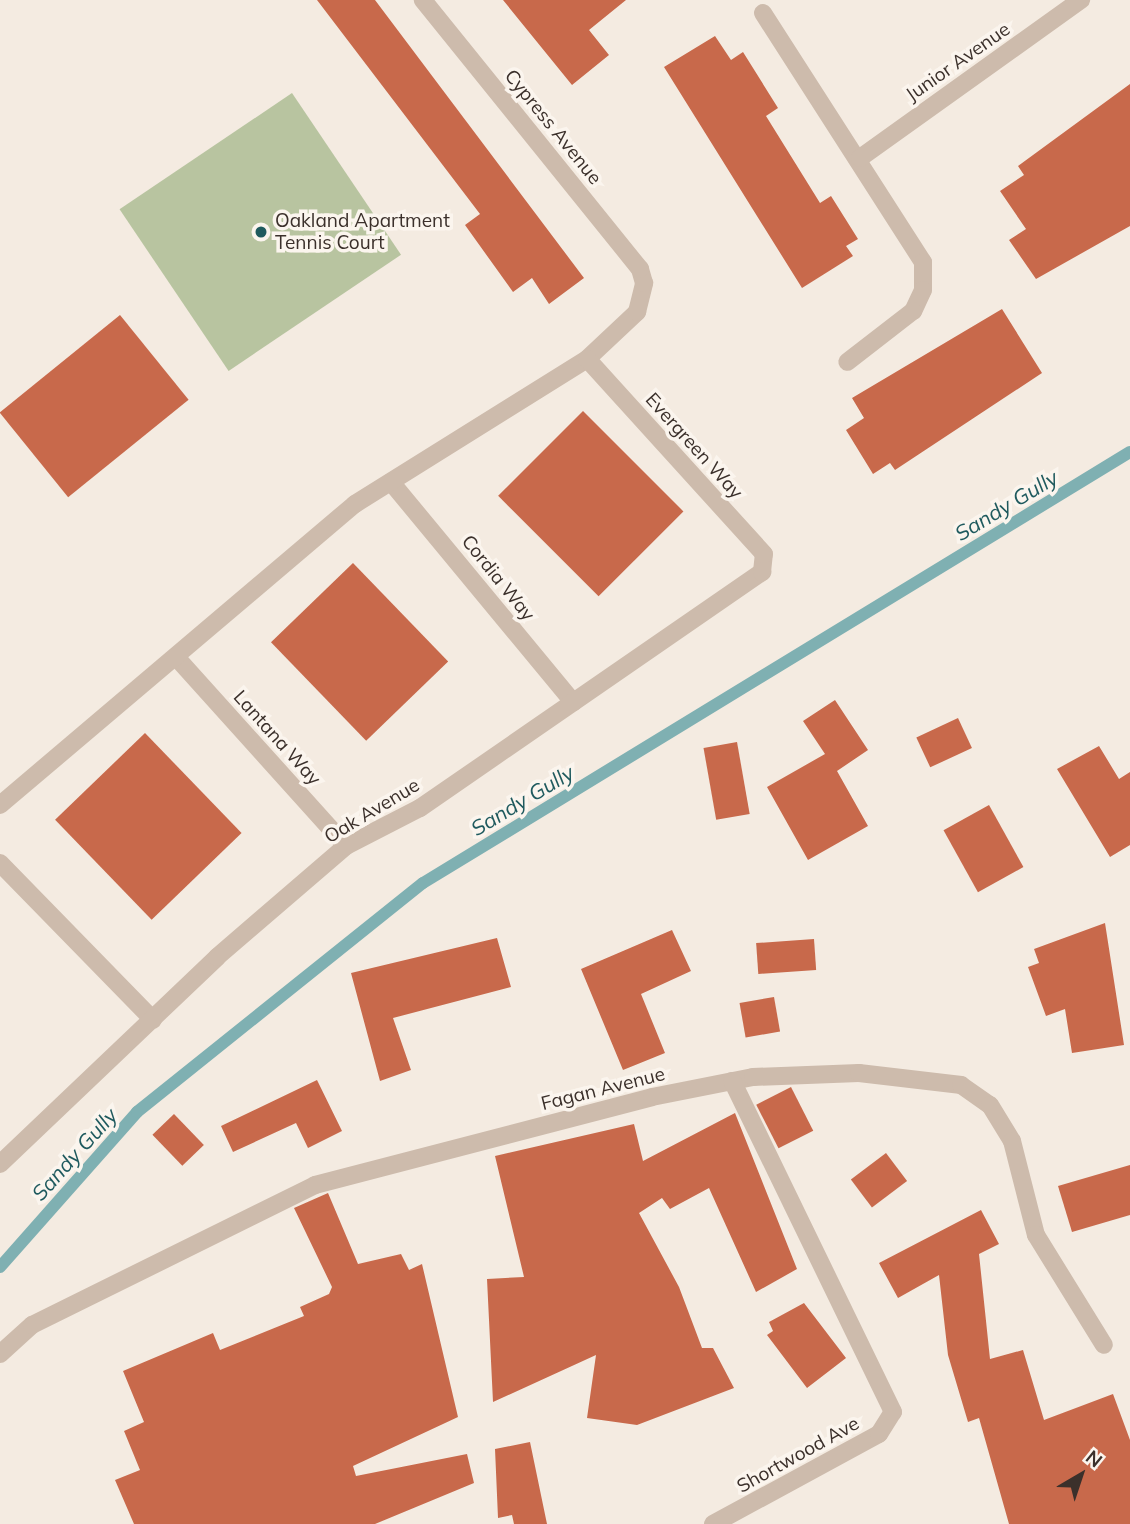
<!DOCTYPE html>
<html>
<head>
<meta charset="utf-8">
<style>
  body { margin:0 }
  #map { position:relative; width:1130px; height:1524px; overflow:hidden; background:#f4ebe1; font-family:Mulish,sans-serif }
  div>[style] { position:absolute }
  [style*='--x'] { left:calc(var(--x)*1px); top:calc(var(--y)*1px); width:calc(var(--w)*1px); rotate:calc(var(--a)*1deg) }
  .green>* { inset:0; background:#b8c4a0; transform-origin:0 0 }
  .stream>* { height:12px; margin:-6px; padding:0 6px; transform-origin:6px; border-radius:6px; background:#7fb0b2 }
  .building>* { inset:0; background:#c8694b; transform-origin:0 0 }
  .minor>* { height:18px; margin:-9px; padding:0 9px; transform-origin:9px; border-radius:9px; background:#cdbbac }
  .dots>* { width:19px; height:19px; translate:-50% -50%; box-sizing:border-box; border:4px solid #fbf5ee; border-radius:50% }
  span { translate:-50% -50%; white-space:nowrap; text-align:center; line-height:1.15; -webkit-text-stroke:7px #fbf5ee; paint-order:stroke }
  .street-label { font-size:19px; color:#3b302b }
  .poi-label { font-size:19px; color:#3b302b }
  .left { translate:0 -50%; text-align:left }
  .water-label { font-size:21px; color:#1f5a5e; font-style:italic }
  .north { position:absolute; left:1046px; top:1440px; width:70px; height:70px; -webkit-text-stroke:5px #fbf5ee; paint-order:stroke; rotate:39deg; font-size:19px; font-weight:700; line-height:28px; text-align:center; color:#3b302b }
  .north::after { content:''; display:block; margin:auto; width:24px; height:32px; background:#3b302b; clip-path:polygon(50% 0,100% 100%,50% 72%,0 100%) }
</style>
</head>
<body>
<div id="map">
  <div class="green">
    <div style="left:292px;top:93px;width:195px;height:208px;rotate:56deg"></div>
  </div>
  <div class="stream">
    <div style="--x:0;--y:1267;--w:207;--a:-48.5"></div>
    <div style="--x:137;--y:1112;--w:366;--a:-38.7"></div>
    <div style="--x:423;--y:883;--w:828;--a:-31.37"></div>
  </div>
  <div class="building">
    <div style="clip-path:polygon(317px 0,375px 0,584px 278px,549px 304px,532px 278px,513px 292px,465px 225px,480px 214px)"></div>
    <div style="clip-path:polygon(503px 0,626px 0,589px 30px,609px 55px,572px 85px)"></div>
    <div style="clip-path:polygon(715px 36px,731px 60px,743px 52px,778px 108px,766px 116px,820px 203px,831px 196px,858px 239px,846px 246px,853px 256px,802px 288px,664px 67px)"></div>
    <div style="clip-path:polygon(1130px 84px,1130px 226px,1036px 279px,1009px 240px,1026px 229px,1000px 191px,1024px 175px,1018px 166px)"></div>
    <div style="clip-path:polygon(1002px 309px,1042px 373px,895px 470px,890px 463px,873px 474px,846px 430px,864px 418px,852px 398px)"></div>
    <div style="left:120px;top:315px;width:109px;height:155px;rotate:51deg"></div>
    <div style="left:583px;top:411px;width:142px;height:120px;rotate:45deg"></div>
    <div style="left:353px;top:563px;width:137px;height:114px;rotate:46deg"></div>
    <div style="clip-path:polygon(835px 700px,868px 750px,837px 771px,868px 826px,808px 860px,767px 787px,825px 754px,803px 721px)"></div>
    <div style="left:958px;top:718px;width:33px;height:46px;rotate:65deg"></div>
    <div style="left:145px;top:733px;width:139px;height:125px;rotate:46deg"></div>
    <div style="left:737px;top:742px;width:73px;height:34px;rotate:80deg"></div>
    <div style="clip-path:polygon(1099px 746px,1119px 779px,1130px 772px,1130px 845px,1110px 857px,1057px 769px)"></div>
    <div style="left:989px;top:805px;width:71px;height:52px;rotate:61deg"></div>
    <div style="clip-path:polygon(1105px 923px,1124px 1045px,1072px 1053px,1065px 1009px,1046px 1016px,1028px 967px,1039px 963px,1034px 949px)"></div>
    <div style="clip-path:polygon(672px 930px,691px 971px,641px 994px,665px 1053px,623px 1070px,581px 969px)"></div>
    <div style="clip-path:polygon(497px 938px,511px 987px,393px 1018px,411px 1070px,380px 1081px,351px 973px)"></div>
    <div style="left:814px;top:939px;width:31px;height:58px;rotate:86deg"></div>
    <div style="left:774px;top:997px;width:35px;height:35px;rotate:80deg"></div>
    <div style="clip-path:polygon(317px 1080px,342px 1131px,308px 1148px,296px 1123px,233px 1152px,221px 1126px)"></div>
    <div style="left:791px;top:1087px;width:49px;height:39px;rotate:63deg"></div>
    <div style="clip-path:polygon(735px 1113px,797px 1269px,756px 1292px,709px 1188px,670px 1209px,662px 1198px,639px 1213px,679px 1287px,702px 1348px,713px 1348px,734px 1388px,637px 1425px,587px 1418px,596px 1355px,493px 1402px,487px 1279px,524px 1277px,495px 1156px,634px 1124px,643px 1161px)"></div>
    <div style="left:174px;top:1114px;width:43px;height:30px;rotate:46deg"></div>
    <div style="left:886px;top:1153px;width:35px;height:44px;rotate:53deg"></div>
    <div style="clip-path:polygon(1130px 1165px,1130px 1215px,1072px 1232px,1058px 1186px)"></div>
    <div style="clip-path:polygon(328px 1193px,358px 1264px,401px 1254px,409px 1270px,422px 1264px,458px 1417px,353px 1466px,356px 1476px,467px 1454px,474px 1483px,375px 1524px,134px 1524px,115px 1480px,140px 1470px,124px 1431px,144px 1422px,123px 1371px,213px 1333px,220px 1350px,304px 1316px,300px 1307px,329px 1294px,332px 1287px,294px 1208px)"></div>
    <div style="clip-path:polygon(981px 1210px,999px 1244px,979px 1254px,990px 1359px,1023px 1350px,1044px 1420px,1113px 1394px,1130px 1440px,1130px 1524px,1009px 1524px,979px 1418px,968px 1422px,948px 1355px,939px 1275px,898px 1298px,879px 1263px)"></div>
    <div style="clip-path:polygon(804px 1303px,846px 1358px,807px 1388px,767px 1335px,773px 1331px,769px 1322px)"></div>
    <div style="clip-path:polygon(530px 1442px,547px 1524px,514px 1524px,512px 1515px,498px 1518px,495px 1449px)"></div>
  </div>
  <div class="minor">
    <div style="--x:763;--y:13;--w:296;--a:57.3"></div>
    <div style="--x:923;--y:262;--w:28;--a:90"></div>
    <div style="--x:923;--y:290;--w:23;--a:115"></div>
    <div style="--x:913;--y:311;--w:83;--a:142.3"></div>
    <div style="--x:860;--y:158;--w:272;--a:-35.6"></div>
    <div style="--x:391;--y:482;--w:286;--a:50.4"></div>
    <div style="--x:176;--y:657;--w:254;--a:48"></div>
    <div style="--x:0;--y:805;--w:465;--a:-40.3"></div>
    <div style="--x:355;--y:504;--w:274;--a:-32"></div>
    <div style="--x:587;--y:359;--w:69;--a:-43.2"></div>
    <div style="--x:637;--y:312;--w:30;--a:-76"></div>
    <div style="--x:644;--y:283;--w:15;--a:-106"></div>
    <div style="--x:640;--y:269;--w:346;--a:-128.9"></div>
    <div style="--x:0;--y:863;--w:219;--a:45.7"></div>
    <div style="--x:0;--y:1164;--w:300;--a:-43.6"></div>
    <div style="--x:217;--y:957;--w:170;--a:-40.7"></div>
    <div style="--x:346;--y:846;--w:83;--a:-27.2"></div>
    <div style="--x:420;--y:808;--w:416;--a:-34.6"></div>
    <div style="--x:762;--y:572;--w:18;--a:-84"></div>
    <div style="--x:764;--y:554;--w:263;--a:-132.2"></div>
    <div style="--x:0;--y:1354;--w:43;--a:-42.2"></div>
    <div style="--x:32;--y:1325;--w:316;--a:-26.3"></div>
    <div style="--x:315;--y:1185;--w:348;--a:-14.6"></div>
    <div style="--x:652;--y:1097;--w:103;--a:-11.2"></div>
    <div style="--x:753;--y:1077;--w:106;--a:-2.2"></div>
    <div style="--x:859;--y:1073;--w:103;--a:6.7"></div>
    <div style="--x:961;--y:1085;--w:35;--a:35"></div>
    <div style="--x:990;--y:1105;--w:42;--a:58.6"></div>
    <div style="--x:1012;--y:1141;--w:97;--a:75.7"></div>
    <div style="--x:1036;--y:1235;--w:129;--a:58.3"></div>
    <div style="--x:713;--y:1524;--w:189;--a:-28.5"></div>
    <div style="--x:879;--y:1434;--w:26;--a:-58"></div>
    <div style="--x:893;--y:1412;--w:368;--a:-115.9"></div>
  </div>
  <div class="dots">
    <div style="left:261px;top:232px;background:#1f5a5e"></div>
  </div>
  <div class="street-label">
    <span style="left:958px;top:62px;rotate:-35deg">Junior Avenue</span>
    <span style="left:553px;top:127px;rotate:51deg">Cypress Avenue</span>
    <span style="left:694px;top:446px;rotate:48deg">Evergreen Way</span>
    <span style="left:498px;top:578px;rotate:51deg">Cordia Way</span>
    <span style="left:277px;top:738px;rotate:48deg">Lantana Way</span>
    <span style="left:372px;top:811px;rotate:-31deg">Oak Avenue</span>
    <span style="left:603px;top:1089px;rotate:-14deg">Fagan Avenue</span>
    <span style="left:798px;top:1455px;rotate:-29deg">Shortwood Ave</span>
  </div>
  <div class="poi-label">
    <span class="left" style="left:275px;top:232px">Oakland Apartment<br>Tennis Court</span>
  </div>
  <div class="water-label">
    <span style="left:1006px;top:505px;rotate:-31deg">Sandy Gully</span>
    <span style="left:522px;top:800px;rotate:-31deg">Sandy Gully</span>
    <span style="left:74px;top:1154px;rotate:-48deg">Sandy Gully</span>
  </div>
  <div class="north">N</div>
</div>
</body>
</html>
